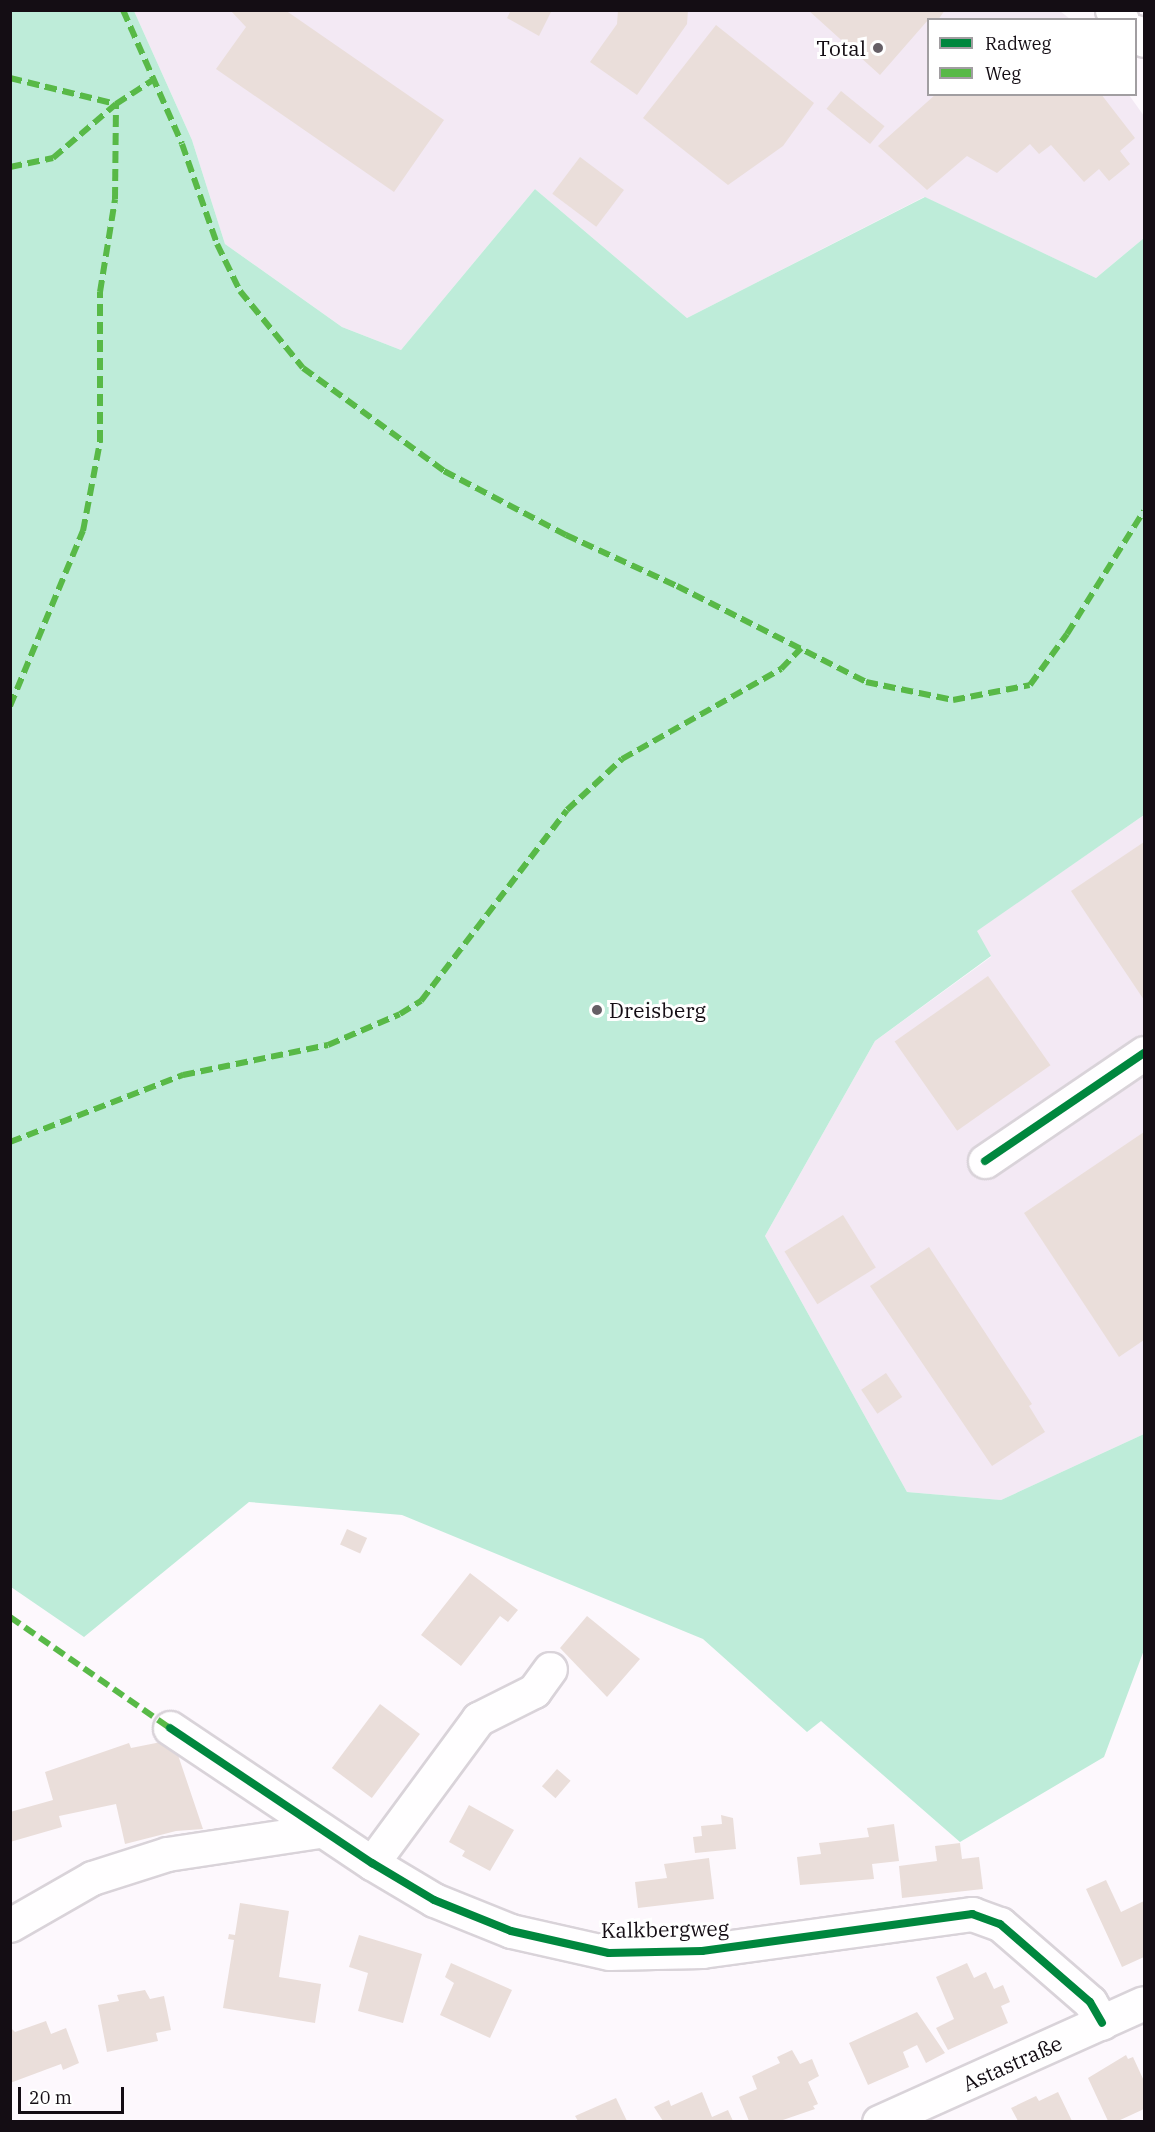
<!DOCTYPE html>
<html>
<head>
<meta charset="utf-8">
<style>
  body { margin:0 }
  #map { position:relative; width:1155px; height:2132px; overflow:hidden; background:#fdf8fd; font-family:"IBM Plex Serif",serif }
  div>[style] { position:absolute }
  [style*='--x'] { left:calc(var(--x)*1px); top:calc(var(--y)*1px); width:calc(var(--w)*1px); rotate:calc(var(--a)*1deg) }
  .built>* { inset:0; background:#f3e9f4 }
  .green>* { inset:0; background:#beecd9 }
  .building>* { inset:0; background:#eadeda; transform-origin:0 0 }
  .roads { filter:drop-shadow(2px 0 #d9d3d9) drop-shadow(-2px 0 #d9d3d9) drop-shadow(0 2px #d9d3d9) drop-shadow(0 -2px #d9d3d9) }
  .minor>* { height:33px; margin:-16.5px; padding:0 16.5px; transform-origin:16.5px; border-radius:16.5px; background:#fffeff }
  .quiet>* { height:6px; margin-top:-3px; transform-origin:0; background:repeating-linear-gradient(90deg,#58b947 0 12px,transparent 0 18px) }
  .cycleway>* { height:8px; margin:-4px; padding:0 4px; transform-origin:4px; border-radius:4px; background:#00873e }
  .dots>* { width:16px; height:16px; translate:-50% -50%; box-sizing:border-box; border:3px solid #fff; border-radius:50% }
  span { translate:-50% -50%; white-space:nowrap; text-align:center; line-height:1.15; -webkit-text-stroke:6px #fff; paint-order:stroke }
  .poi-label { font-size:21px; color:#140d14 }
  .right { translate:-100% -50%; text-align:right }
  .left { translate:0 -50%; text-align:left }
  .street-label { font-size:21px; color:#140d14 }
  .frame { position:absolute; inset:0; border:12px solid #140d14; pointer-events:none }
  .legend { position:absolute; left:927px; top:18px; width:210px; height:78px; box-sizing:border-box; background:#fff; border:2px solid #a19ea1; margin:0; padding:8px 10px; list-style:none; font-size:18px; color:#140d14 }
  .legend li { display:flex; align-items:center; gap:12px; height:30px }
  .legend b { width:30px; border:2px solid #a19ea1 }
  .scale { position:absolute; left:18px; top:2087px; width:106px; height:27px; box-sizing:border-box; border:3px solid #140d14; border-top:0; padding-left:8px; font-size:18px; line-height:21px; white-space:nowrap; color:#140d14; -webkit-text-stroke:4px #fff; paint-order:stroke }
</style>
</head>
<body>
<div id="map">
  <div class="built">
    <div style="clip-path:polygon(134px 11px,1060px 11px,1070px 19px,928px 20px,928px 94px,1129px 95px,1144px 116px,1144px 238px,1096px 278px,924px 197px,687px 318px,535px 189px,401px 350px,342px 327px,225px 244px,192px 140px)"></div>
    <div style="clip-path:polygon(1144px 815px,1144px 1434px,1001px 1500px,907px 1492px,765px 1236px,875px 1041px,991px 957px,976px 931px)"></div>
  </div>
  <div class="green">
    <div style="clip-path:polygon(10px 11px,134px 11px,192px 140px,225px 244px,342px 327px,401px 350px,535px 189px,687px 318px,925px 197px,1096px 278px,1144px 238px,1144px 815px,977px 931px,991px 956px,875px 1041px,765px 1236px,907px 1492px,1001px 1500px,1144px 1434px,1144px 1650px,1104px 1757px,960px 1842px,821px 1721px,807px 1732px,703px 1639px,402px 1515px,249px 1502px,84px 1637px,11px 1587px)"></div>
  </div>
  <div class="building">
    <div style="clip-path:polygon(230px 10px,285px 10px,444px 120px,394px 192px,216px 69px,246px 27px)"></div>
    <div style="clip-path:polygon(511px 10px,552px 10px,539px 36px,507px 18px)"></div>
    <div style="clip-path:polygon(618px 10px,688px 10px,687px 24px,637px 95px,590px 62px,617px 24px)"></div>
    <div style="clip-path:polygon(808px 10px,945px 10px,938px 20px,928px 20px,880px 75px)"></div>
    <div style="clip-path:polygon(716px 25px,814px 103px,783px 146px,728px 185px,643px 118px)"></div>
    <div style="left:841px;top:91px;width:56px;height:23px;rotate:39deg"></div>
    <div style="clip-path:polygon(936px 94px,1101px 94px,1135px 138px,1120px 151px,1130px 164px,1109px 181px,1099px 169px,1084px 182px,1051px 145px,1039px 154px,1030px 144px,997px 173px,967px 156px,927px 190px,878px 146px)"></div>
    <div style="left:580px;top:157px;width:55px;height:46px;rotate:37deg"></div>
    <div style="clip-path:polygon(1144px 842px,1144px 1000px,1071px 891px)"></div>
    <div style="left:988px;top:976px;width:109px;height:114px;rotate:55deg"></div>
    <div style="clip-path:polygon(1144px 1132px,1144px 1340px,1119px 1357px,1024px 1213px)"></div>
    <div style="left:843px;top:1215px;width:62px;height:69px;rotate:58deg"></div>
    <div style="clip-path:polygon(929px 1247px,1032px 1404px,1029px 1406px,1045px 1432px,992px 1466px,870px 1286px)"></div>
    <div style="left:886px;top:1373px;width:29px;height:30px;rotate:56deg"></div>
    <div style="left:347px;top:1529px;width:22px;height:17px;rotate:24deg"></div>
    <div style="clip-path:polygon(470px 1573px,518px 1610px,508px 1622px,500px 1616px,461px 1666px,421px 1635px)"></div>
    <div style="clip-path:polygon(587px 1616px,640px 1659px,607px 1697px,560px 1648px)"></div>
    <div style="left:380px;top:1704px;width:50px;height:80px;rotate:37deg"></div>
    <div style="clip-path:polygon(161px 1742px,178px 1755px,203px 1829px,176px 1831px,125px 1844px,116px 1804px,59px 1816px,62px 1827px,10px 1842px,10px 1812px,53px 1800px,45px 1772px,129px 1743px,131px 1748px)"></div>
    <div style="left:557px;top:1769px;width:18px;height:23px;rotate:41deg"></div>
    <div style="clip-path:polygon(469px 1805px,514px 1830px,490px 1871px,462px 1856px,465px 1851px,449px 1842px)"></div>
    <div style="clip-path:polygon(721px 1815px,733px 1818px,736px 1849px,695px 1853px,693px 1837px,702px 1836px,701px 1826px,722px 1824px)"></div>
    <div style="clip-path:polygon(894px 1824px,899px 1861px,872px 1864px,874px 1879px,800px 1885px,797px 1857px,821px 1854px,819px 1843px,869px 1837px,867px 1828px)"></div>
    <div style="clip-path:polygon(960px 1843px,962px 1859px,979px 1857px,983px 1889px,902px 1898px,899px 1866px,937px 1861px,935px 1846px)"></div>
    <div style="clip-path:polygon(709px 1858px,714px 1899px,638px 1908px,635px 1882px,667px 1878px,664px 1864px)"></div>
    <div style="clip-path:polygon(1106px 1880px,1121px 1912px,1144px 1901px,1144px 1957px,1122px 1967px,1086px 1889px)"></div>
    <div style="clip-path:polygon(240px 1903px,289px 1911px,279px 1977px,321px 1984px,315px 2023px,223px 2008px,234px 1940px,228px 1939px,229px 1934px,235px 1935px)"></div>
    <div style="clip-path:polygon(359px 1935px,422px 1954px,403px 2023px,358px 2011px,368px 1973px,349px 1967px)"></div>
    <div style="clip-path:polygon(451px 1963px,512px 1990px,490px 2038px,440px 2015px,454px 1983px,445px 1977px)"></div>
    <div style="clip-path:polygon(967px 1963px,974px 1978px,986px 1972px,994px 1989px,1003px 1985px,1010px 2002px,1001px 2006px,1008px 2023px,948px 2050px,936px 2028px,954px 2019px,936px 1977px)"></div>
    <div style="clip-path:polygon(145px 1990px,150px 1999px,164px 1996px,171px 2030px,156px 2033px,158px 2041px,107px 2052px,98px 2005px,119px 2001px,117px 1995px)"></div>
    <div style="clip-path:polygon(917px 2012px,945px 2053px,926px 2063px,917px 2045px,903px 2052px,909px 2067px,868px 2085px,849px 2043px)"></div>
    <div style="clip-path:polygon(46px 2021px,51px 2034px,66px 2028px,79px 2063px,63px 2070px,61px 2064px,10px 2083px,10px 2027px,15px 2032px)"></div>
    <div style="clip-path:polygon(792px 2050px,800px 2064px,812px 2059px,819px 2076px,808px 2082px,818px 2104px,813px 2106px,815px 2109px,780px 2121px,749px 2121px,739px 2097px,757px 2089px,752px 2076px,780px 2063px,777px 2057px)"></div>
    <div style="clip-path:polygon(1126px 2055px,1128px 2059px,1133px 2057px,1144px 2081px,1144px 2109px,1118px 2121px,1108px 2121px,1088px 2078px)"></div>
    <div style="clip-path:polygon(702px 2092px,712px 2117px,728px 2110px,733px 2121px,663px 2121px,654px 2107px,669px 2100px,671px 2106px)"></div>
    <div style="clip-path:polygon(1058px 2092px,1072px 2121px,1018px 2121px,1011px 2108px,1036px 2096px,1039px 2101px)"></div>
    <div style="clip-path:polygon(616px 2098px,627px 2121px,578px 2121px,575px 2116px)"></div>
  </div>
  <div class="roads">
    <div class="minor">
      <div style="--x:1112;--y:10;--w:14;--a:45"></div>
      <div style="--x:1136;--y:32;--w:11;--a:45"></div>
      <div style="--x:985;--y:1161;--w:192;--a:-34.2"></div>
      <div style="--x:170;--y:1728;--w:243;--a:33.8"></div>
      <div style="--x:372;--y:1863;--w:72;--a:30.8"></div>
      <div style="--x:434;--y:1900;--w:83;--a:21.9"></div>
      <div style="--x:511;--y:1931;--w:100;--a:12.7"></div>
      <div style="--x:609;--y:1953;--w:93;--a:-1.2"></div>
      <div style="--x:702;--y:1951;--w:273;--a:-7.8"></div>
      <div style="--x:972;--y:1914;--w:30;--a:20"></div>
      <div style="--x:1000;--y:1924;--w:119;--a:40.9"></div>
      <div style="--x:1090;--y:2002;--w:24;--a:60"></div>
      <div style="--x:372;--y:1863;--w:179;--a:-53.6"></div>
      <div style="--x:478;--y:1719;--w:63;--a:-26.6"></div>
      <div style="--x:534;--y:1691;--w:27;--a:-54"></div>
      <div style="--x:10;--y:1925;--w:95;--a:-29.8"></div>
      <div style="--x:92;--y:1878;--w:79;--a:-17.7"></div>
      <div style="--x:167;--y:1854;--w:154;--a:-8.6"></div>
      <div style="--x:879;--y:2122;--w:290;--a:-24.2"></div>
    </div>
  </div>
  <div class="quiet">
    <div style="--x:123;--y:10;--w:146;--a:66.2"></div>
    <div style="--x:182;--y:144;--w:106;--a:70.7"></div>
    <div style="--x:217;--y:244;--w:52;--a:63.9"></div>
    <div style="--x:240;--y:291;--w:99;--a:50.7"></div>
    <div style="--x:303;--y:368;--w:175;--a:36.1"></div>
    <div style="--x:444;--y:471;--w:138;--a:27.7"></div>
    <div style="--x:566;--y:535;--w:122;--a:24.7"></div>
    <div style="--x:677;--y:586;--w:212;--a:26.9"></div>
    <div style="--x:866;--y:682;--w:89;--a:11.7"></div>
    <div style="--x:953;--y:700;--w:78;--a:-11"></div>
    <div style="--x:1030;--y:685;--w:63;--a:-54"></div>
    <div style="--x:1067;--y:634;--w:145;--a:-58"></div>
    <div style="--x:10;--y:78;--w:109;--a:13.8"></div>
    <div style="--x:10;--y:167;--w:44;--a:-11.8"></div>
    <div style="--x:53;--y:158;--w:83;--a:-40.6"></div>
    <div style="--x:10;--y:706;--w:190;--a:-67.4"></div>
    <div style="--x:83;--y:531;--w:91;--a:-79.2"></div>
    <div style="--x:100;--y:442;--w:150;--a:-90"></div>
    <div style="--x:100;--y:292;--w:94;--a:-80.8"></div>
    <div style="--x:115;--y:199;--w:95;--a:-89.4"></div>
    <div style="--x:116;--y:104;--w:44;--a:-33"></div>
    <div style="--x:10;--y:1142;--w:186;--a:-21.2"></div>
    <div style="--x:183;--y:1075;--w:148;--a:-11.7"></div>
    <div style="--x:328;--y:1045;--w:78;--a:-23.3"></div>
    <div style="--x:400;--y:1014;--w:25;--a:-32"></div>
    <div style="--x:421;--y:1001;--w:240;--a:-52.6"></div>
    <div style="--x:567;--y:810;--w:75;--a:-42.8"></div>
    <div style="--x:622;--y:759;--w:183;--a:-29.5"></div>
    <div style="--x:781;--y:669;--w:29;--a:-46"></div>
    <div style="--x:10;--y:1617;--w:195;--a:34.8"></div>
  </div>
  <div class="cycleway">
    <div style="--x:985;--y:1161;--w:192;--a:-34.2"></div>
    <div style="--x:170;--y:1728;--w:243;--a:33.8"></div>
    <div style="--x:372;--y:1863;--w:72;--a:30.8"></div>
    <div style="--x:434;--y:1900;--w:83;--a:21.9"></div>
    <div style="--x:511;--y:1931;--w:100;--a:12.7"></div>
    <div style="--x:609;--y:1953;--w:93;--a:-1.2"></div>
    <div style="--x:702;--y:1951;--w:273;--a:-7.8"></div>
    <div style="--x:972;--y:1914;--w:30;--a:20"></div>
    <div style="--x:1000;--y:1924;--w:119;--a:40.9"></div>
    <div style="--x:1090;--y:2002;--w:24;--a:60"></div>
  </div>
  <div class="dots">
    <div style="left:878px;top:48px;background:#665f66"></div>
    <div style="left:597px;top:1010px;background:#665f66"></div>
  </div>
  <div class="poi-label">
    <span class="right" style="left:866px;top:48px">Total</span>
    <span class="left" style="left:609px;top:1010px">Dreisberg</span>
  </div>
  <div class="street-label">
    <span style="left:665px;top:1929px;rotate:-1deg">Kalkbergweg</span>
    <span style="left:1012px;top:2063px;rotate:-24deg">Astastraße</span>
  </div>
  <div class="frame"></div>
  <ul class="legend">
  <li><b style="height:8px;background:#00873e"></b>Radweg</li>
  <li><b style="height:8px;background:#58b947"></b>Weg</li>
  </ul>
  <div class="scale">20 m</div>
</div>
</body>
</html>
